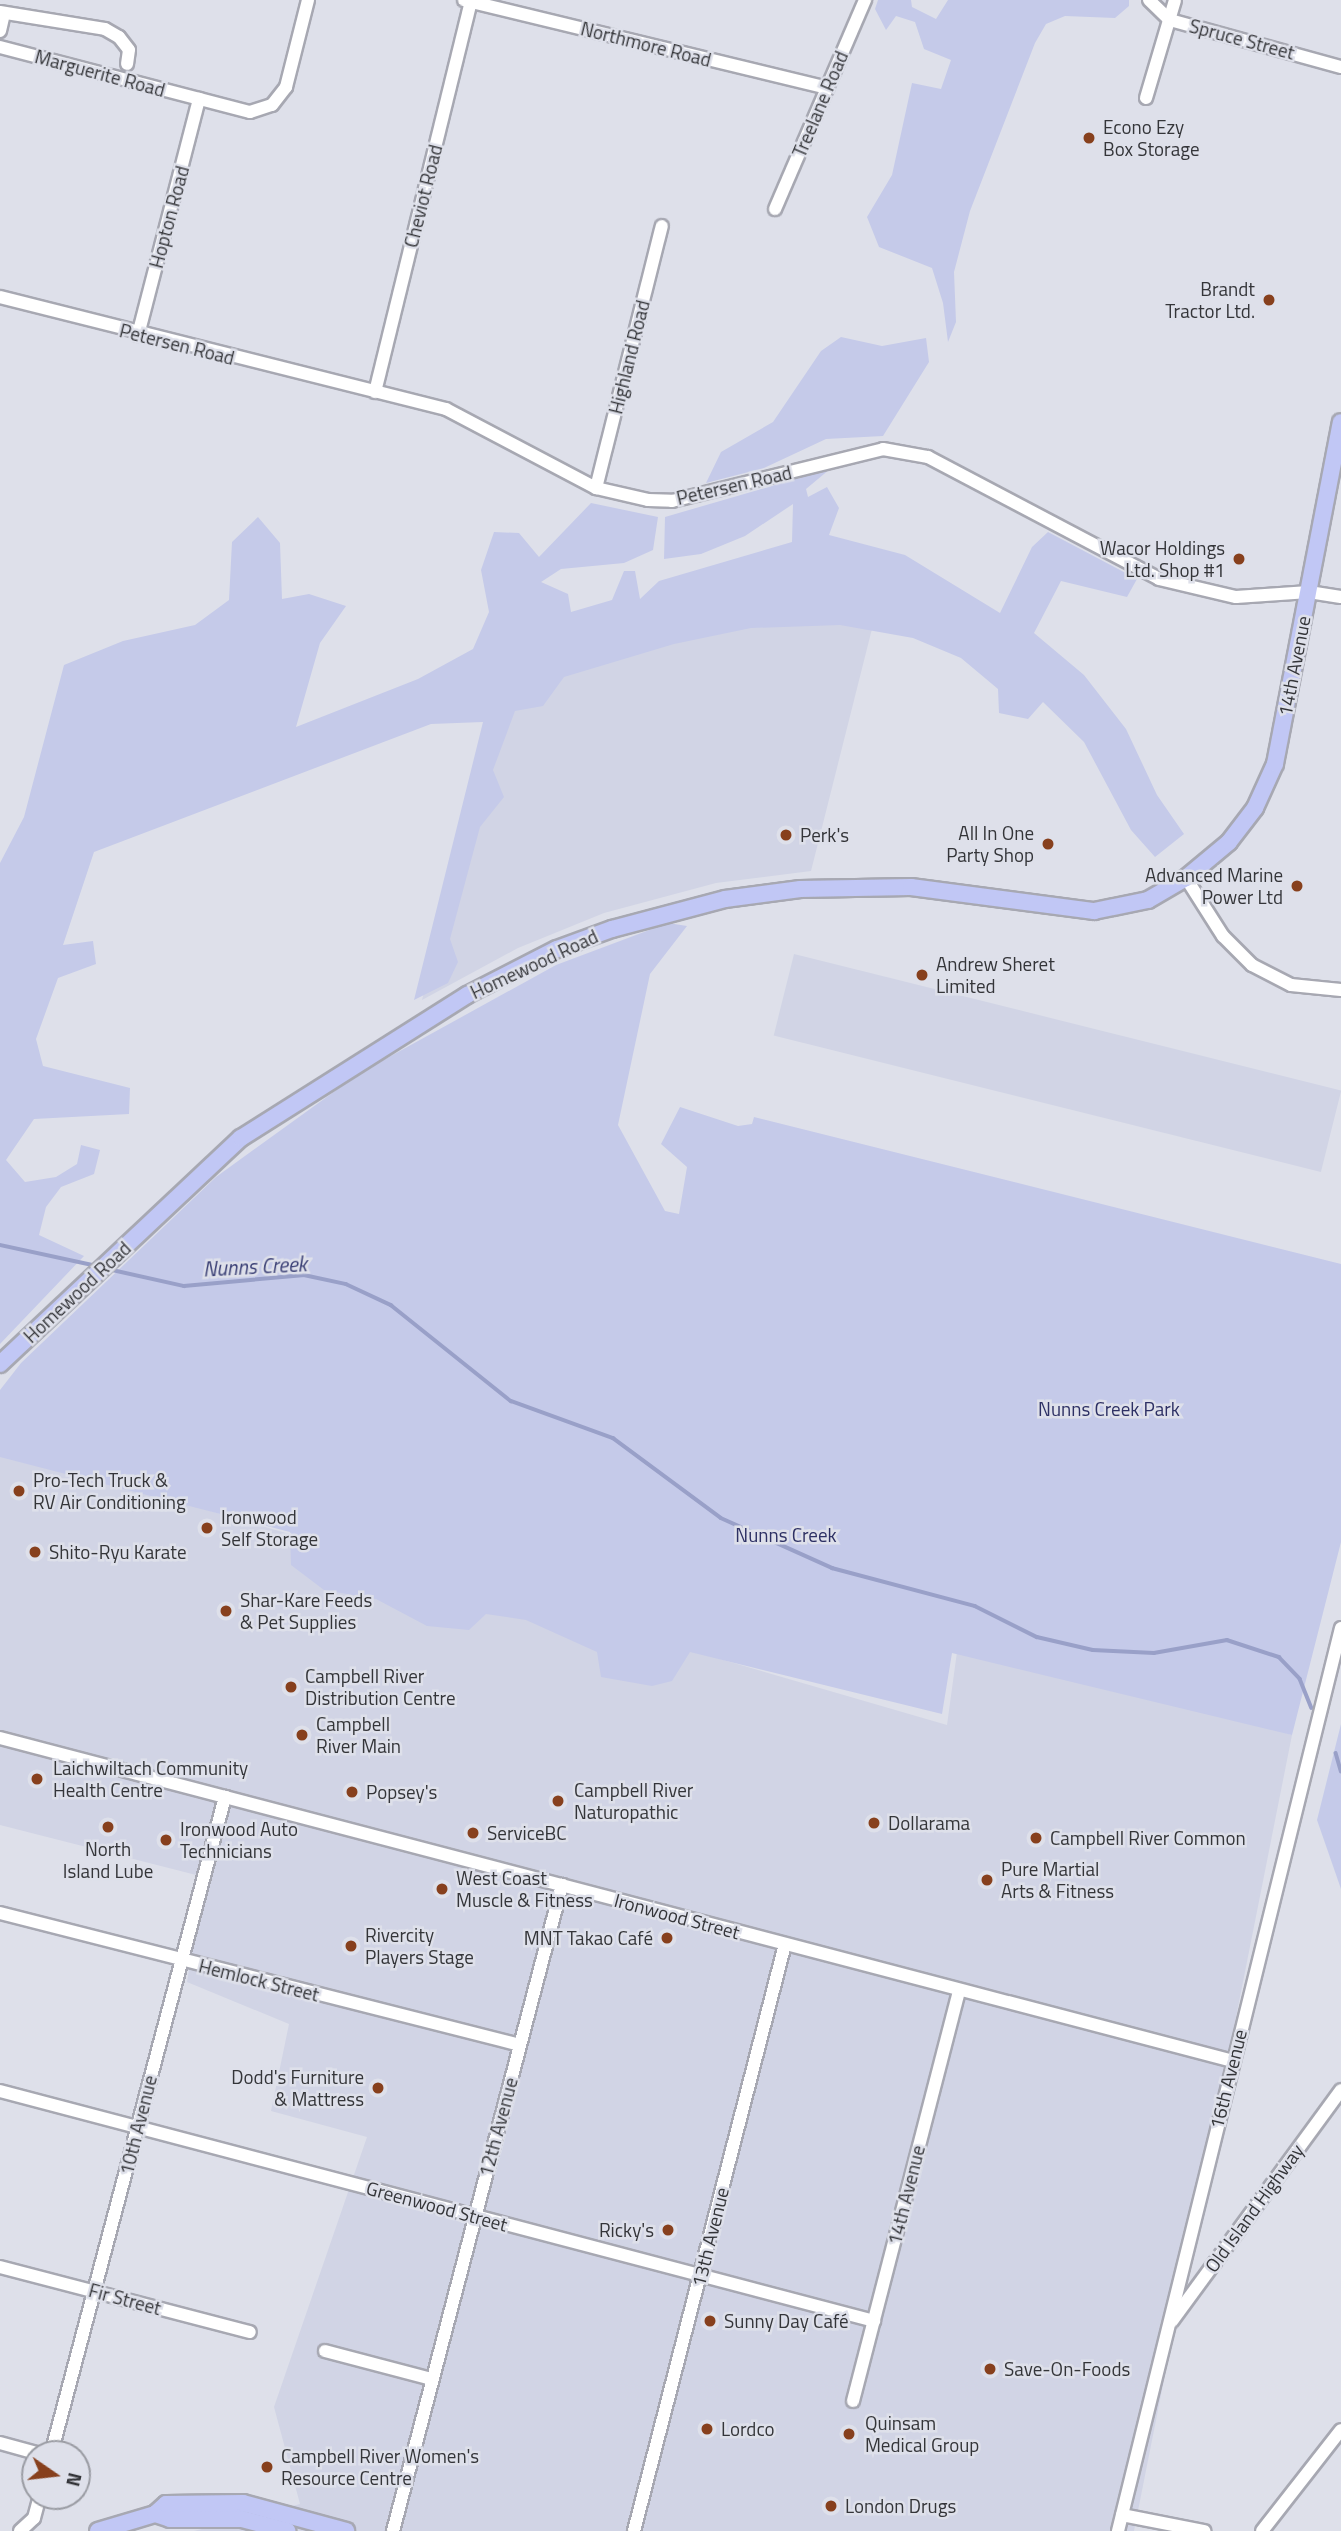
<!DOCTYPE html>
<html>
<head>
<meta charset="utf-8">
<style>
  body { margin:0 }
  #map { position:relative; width:1341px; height:2531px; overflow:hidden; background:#dee0ea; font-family:"Titillium Web",sans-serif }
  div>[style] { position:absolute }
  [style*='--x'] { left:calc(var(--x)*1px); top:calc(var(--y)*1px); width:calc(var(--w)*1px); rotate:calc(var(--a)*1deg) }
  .built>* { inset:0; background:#d1d4e5; transform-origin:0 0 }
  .green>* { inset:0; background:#c5cae9 }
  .stream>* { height:3.5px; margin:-1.75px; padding:0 1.75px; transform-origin:1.75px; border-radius:1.75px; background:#99a0c8 }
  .roads { filter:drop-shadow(2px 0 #a7a8b2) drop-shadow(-2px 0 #a7a8b2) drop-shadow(0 2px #a7a8b2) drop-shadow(0 -2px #a7a8b2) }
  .minor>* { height:12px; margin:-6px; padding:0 6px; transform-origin:6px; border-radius:6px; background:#fff }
  .major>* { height:16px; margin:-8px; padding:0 8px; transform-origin:8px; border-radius:8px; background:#c1c7f5 }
  .dots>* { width:19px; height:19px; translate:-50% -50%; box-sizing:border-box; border:4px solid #dee0ea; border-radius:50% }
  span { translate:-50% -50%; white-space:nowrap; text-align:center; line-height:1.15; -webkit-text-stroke:5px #dee0ea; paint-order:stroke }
  .street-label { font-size:19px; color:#343539 }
  .poi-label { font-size:19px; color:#343539 }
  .left { translate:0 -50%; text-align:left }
  .right { translate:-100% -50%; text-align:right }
  .park-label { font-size:19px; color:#2d3064 }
  .water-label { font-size:21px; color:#3d4277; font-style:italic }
  .north { position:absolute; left:21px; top:2440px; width:70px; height:70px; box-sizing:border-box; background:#dee0ea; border:2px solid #9a9ca3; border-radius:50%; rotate:104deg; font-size:19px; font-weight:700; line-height:28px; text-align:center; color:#343539 }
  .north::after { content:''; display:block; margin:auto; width:24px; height:32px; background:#87401d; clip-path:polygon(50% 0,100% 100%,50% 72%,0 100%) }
</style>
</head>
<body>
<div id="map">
  <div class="built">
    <div style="clip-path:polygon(878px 605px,811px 871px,716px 883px,604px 913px,518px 948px,422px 1000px,502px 682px,667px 618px)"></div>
    <div style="left:794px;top:954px;width:564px;height:84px;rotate:14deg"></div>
    <div style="clip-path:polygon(0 1450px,947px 1725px,960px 1630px,1292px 1735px,1134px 2531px,194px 2531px,300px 2504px,274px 2407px,367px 2137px,271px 2111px,289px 2024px,187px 1982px,204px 1877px,0 1825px)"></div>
  </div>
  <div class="green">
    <div style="clip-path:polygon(878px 0,911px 0,912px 7px,936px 19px,948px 0,1129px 0,1129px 6px,1115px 18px,1065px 16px,1046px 24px,1035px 43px,970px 211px,954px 272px,956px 322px,948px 342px,943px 303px,932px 268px,879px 247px,867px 217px,892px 175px,912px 83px,941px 89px,951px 60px,924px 49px,915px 22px,896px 16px,886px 30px,875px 9px)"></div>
    <div style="clip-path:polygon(841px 337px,882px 346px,926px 338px,929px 362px,883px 436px,826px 439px,764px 468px,706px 483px,721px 452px,773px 422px,821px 351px)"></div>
    <div style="clip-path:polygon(830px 469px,806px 489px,808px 497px,827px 487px,839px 508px,829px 535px,905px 555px,1000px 613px,1032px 547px,1048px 532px,1137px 579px,1127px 597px,1061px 581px,1034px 633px,1084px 675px,1126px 729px,1157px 795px,1184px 834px,1155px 857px,1131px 830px,1084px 742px,1043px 702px,1028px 719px,999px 713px,998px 689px,961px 658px,913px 638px,840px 625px,751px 628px,674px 644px,564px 677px,543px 706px,515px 711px,493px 770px,504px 797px,480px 827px,450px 939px,458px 962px,448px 983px,414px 1000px,483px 722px,431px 724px,94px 852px,63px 945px,93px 941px,96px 964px,58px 978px,36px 1039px,43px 1066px,130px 1088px,129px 1114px,34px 1119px,6px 1160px,25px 1182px,56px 1177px,77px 1164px,81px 1145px,100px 1150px,94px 1174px,61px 1187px,46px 1207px,39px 1235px,84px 1256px,0 1344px,0 863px,24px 817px,64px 665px,123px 641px,195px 625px,229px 600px,232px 542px,258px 517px,280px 543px,282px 599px,309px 594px,346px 606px,320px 643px,296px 727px,418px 679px,473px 649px,489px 612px,481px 570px,494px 532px,519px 533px,539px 557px,591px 503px,658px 517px,653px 550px,624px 563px,561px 569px,541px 582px,568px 594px,571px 612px,612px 600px,624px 571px,635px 571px,640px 599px,659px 581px,792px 542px,793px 504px,745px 536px,701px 554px,664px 559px,665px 517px)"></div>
    <div style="clip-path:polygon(668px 923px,687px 926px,650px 974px,618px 1125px,665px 1211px,679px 1214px,687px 1167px,661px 1144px,680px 1107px,738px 1126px,752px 1124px,754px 1117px,1341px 1264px,1341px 1542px,1292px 1735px,952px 1653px,942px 1714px,690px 1652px,672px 1681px,652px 1686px,601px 1677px,597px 1652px,526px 1620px,486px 1614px,469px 1630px,427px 1626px,376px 1599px,324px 1590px,291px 1565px,290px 1532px,0 1457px,0 1390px,21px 1363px,216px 1177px,360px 1073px,556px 965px)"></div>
    <div style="clip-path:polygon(1341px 1724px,1341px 1889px,1317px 1820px)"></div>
  </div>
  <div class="stream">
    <div style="--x:0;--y:1245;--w:99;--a:12.2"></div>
    <div style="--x:108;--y:1269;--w:78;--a:12.6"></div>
    <div style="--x:184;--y:1286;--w:121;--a:-5.2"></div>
    <div style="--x:304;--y:1275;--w:43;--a:12.1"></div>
    <div style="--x:346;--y:1284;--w:50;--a:25"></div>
    <div style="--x:391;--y:1305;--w:154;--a:38.7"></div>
    <div style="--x:511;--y:1401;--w:109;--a:19.9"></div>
    <div style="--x:613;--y:1438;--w:134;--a:36.5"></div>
    <div style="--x:721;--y:1518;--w:122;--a:24.2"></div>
    <div style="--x:832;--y:1568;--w:148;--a:14.9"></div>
    <div style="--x:975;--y:1606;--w:69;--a:26.6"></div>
    <div style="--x:1037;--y:1637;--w:57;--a:13.1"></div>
    <div style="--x:1093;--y:1650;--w:61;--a:2.8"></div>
    <div style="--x:1154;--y:1653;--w:74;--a:-10.1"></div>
    <div style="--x:1227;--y:1640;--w:55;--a:18.1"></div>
    <div style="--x:1279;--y:1657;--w:30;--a:46"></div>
    <div style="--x:1300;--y:1679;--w:31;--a:68"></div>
    <div style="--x:1336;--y:1753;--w:19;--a:74"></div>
  </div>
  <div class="roads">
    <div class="minor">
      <div style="--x:464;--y:0;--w:374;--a:13.6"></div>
      <div style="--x:1149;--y:0;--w:29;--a:44"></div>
      <div style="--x:1170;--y:20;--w:177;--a:15.4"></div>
      <div style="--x:0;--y:12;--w:106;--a:9.2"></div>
      <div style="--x:105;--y:29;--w:16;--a:30"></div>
      <div style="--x:119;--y:37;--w:16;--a:52"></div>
      <div style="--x:129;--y:50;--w:14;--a:98"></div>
      <div style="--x:0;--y:31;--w:18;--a:-77"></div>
      <div style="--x:0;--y:47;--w:258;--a:14.6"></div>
      <div style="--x:250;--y:112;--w:23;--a:-18"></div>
      <div style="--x:272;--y:105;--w:23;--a:-52"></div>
      <div style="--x:286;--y:87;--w:90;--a:-75.8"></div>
      <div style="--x:1146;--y:98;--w:102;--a:-73.5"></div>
      <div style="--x:775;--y:209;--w:228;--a:-66.7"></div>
      <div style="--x:0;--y:297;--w:460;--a:14.1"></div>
      <div style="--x:446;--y:409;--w:170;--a:27.8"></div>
      <div style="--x:596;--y:488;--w:53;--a:13"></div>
      <div style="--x:648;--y:500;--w:24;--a:2"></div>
      <div style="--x:672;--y:501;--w:217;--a:-13.8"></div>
      <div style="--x:883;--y:449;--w:46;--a:10.1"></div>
      <div style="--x:928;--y:457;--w:261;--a:27.8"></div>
      <div style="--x:1159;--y:579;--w:79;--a:13.2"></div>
      <div style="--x:1236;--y:597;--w:73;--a:-3.9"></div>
      <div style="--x:1309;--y:592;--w:32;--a:9"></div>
      <div style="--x:138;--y:335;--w:244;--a:-75.5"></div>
      <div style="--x:375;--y:392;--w:404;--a:-76.2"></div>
      <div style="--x:596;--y:488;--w:270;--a:-75.9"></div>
      <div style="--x:1186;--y:878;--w:69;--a:57.5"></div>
      <div style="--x:1223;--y:936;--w:41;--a:45"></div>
      <div style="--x:1252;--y:965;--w:44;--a:27.1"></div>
      <div style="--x:1291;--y:985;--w:50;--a:5.7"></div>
      <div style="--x:0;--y:1738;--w:1275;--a:14.68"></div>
      <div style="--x:0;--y:1913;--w:536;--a:14.24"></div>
      <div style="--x:0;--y:2091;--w:904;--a:14.74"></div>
      <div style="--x:0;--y:2267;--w:258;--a:14.6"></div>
      <div style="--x:1172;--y:2321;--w:286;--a:-53.8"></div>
      <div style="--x:325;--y:2351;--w:111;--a:14.7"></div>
      <div style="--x:853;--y:2401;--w:424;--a:-75.5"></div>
      <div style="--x:0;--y:2443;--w:41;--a:15.4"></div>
      <div style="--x:51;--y:2454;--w:680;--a:-75.17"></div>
      <div style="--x:1122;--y:2515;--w:84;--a:11"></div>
      <div style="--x:20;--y:2531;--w:19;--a:-43"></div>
      <div style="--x:34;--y:2518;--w:23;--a:-75"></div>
      <div style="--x:393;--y:2531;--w:668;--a:-75.34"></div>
      <div style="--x:634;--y:2531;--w:606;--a:-75.57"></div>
      <div style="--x:1118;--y:2531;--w:930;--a:-76.13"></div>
      <div style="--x:1262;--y:2531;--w:128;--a:-52"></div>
    </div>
    <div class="major">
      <div style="--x:0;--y:1364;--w:330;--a:-43.2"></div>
      <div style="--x:241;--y:1138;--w:267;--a:-32.3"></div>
      <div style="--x:467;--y:995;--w:101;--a:-27.1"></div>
      <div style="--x:557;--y:949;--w:59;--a:-20"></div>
      <div style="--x:612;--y:929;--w:117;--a:-14.9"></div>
      <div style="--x:725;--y:899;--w:76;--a:-7.6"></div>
      <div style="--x:800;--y:889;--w:111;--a:-1"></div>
      <div style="--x:911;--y:887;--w:185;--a:7.5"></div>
      <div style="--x:1094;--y:911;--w:55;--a:-11.5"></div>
      <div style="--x:1148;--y:900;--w:44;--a:-30.1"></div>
      <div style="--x:1186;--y:878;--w:56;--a:-39.9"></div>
      <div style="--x:1229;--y:842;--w:43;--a:-52.6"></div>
      <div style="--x:1255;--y:808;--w:48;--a:-65.6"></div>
      <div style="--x:1275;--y:764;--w:348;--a:-79.1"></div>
      <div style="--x:155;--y:2514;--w:16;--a:18"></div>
      <div style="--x:170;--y:2519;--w:72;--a:0"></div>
      <div style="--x:242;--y:2519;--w:47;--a:14.9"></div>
      <div style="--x:98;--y:2531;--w:59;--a:-16.6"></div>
      <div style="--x:155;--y:2514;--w:15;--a:-42"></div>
      <div style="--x:166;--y:2504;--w:77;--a:-0.7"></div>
      <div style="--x:243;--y:2503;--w:107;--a:15.2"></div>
    </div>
  </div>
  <div class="dots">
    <div style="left:1089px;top:138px;background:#87401d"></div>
    <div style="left:1269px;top:300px;background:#87401d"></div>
    <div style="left:1239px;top:559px;background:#87401d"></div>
    <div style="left:786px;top:835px;background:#87401d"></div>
    <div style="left:1048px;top:844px;background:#87401d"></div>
    <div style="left:1297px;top:886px;background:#87401d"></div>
    <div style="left:922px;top:975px;background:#87401d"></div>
    <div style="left:19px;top:1491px;background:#87401d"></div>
    <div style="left:207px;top:1528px;background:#87401d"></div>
    <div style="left:35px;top:1552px;background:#87401d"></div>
    <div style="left:226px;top:1611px;background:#87401d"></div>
    <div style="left:291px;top:1687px;background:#87401d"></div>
    <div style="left:302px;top:1735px;background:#87401d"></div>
    <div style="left:37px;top:1779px;background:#87401d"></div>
    <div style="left:352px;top:1792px;background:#87401d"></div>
    <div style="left:558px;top:1801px;background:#87401d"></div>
    <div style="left:874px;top:1823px;background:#87401d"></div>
    <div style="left:108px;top:1827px;background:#87401d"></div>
    <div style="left:473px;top:1833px;background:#87401d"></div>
    <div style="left:1036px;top:1838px;background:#87401d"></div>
    <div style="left:166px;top:1840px;background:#87401d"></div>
    <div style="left:987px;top:1880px;background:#87401d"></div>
    <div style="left:442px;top:1889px;background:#87401d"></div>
    <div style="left:667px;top:1938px;background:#87401d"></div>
    <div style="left:351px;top:1946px;background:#87401d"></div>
    <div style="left:378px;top:2088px;background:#87401d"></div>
    <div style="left:668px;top:2230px;background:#87401d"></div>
    <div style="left:710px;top:2321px;background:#87401d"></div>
    <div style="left:990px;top:2369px;background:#87401d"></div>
    <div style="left:707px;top:2429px;background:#87401d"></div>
    <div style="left:849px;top:2434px;background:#87401d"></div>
    <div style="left:267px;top:2467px;background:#87401d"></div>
    <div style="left:831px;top:2506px;background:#87401d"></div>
  </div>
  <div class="street-label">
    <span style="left:1242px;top:39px;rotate:15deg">Spruce Street</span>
    <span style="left:646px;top:44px;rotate:14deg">Northmore Road</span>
    <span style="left:100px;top:73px;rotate:15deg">Marguerite Road</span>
    <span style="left:820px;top:104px;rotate:-67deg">Treelane Road</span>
    <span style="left:423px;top:196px;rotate:-76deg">Cheviot Road</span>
    <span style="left:169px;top:217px;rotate:-75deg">Hopton Road</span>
    <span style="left:177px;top:344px;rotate:14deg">Petersen Road</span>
    <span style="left:629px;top:357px;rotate:-76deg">Highland Road</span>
    <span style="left:734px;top:485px;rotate:-13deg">Petersen Road</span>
    <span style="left:1294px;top:666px;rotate:-79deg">14th Avenue</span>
    <span style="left:534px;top:964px;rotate:-25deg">Homewood Road</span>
    <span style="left:77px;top:1292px;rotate:-43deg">Homewood Road</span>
    <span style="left:677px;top:1916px;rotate:15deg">Ironwood Street</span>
    <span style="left:259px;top:1980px;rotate:14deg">Hemlock Street</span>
    <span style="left:1228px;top:2079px;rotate:-76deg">16th Avenue</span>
    <span style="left:138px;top:2125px;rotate:-76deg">10th Avenue</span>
    <span style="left:498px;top:2127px;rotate:-75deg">12th Avenue</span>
    <span style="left:906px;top:2195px;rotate:-76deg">14th Avenue</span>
    <span style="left:437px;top:2206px;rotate:15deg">Greenwood Street</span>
    <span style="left:1254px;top:2208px;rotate:-54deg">Old Island Highway</span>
    <span style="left:710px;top:2237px;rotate:-76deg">13th Avenue</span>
    <span style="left:125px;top:2299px;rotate:15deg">Fir Street</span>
  </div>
  <div class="poi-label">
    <span class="left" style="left:1103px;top:138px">Econo Ezy<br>Box Storage</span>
    <span class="right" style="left:1255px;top:300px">Brandt<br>Tractor Ltd.</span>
    <span class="right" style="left:1225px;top:559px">Wacor Holdings<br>Ltd. Shop #1</span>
    <span class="right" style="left:1034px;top:844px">All In One<br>Party Shop</span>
    <span class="left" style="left:800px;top:835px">Perk's</span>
    <span class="right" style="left:1283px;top:886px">Advanced Marine<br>Power Ltd</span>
    <span class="left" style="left:936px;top:975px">Andrew Sheret<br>Limited</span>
    <span class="left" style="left:33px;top:1491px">Pro-Tech Truck &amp;<br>RV Air Conditioning</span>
    <span class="left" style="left:221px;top:1528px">Ironwood<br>Self Storage</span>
    <span class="left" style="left:49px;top:1552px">Shito-Ryu Karate</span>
    <span class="left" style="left:240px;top:1611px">Shar-Kare Feeds<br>&amp; Pet Supplies</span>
    <span class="left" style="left:305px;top:1687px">Campbell River<br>Distribution Centre</span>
    <span class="left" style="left:316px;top:1735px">Campbell<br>River Main</span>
    <span class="left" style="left:53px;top:1779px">Laichwiltach Community<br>Health Centre</span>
    <span class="left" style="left:574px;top:1801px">Campbell River<br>Naturopathic</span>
    <span class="left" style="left:366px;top:1792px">Popsey's</span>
    <span class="left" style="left:888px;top:1823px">Dollarama</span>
    <span class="left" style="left:180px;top:1840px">Ironwood Auto<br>Technicians</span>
    <span class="left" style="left:487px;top:1833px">ServiceBC</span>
    <span class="left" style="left:1050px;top:1838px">Campbell River Common</span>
    <span style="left:108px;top:1860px">North<br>Island Lube</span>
    <span class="left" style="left:1001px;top:1880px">Pure Martial<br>Arts &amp; Fitness</span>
    <span class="left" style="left:456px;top:1889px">West Coast<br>Muscle &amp; Fitness</span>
    <span class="left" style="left:365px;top:1946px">Rivercity<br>Players Stage</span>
    <span class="right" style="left:653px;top:1938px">MNT Takao Café</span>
    <span class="right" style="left:364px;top:2088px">Dodd's Furniture<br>&amp; Mattress</span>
    <span class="right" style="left:654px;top:2230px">Ricky's</span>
    <span class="left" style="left:724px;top:2321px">Sunny Day Café</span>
    <span class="left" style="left:1004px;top:2369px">Save-On-Foods</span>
    <span class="left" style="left:865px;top:2434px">Quinsam<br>Medical Group</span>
    <span class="left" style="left:721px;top:2429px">Lordco</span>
    <span class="left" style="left:281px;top:2467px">Campbell River Women's<br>Resource Centre</span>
    <span class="left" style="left:845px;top:2506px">London Drugs</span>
  </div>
  <div class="park-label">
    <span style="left:1109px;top:1409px">Nunns Creek Park</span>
    <span style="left:786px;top:1535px">Nunns Creek</span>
  </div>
  <div class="water-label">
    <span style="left:255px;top:1266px;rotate:-3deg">Nunns Creek</span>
  </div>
  <div class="north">N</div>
</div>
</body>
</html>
